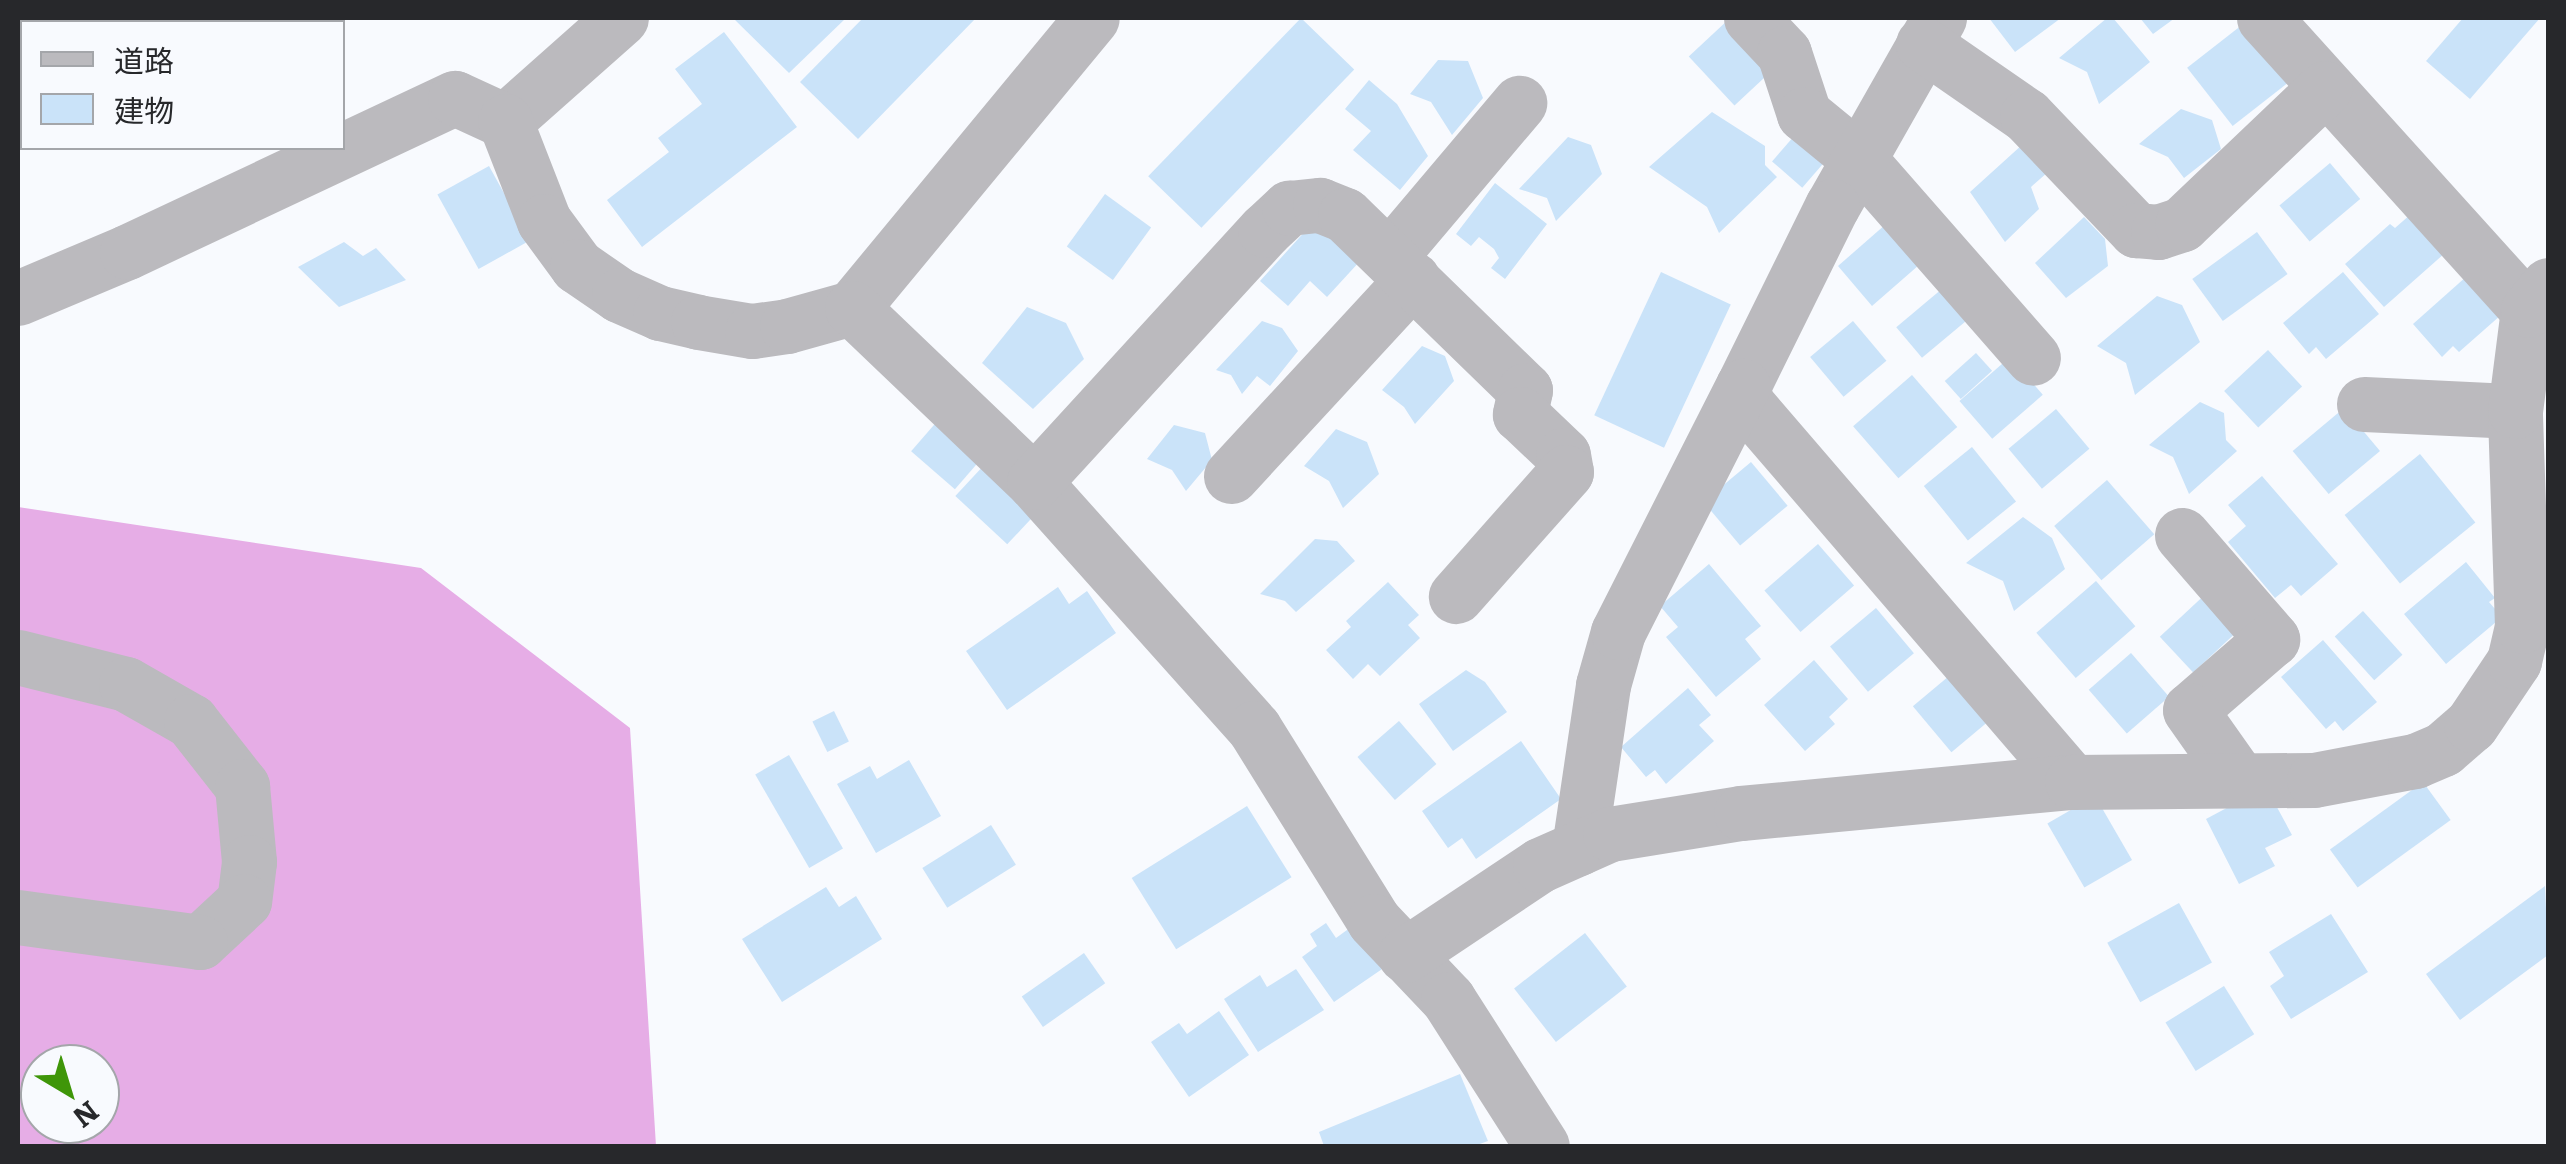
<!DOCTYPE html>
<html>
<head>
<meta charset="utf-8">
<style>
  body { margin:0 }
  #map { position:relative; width:2566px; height:1164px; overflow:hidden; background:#f8fafe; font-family:Literata,"Noto Sans JP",serif }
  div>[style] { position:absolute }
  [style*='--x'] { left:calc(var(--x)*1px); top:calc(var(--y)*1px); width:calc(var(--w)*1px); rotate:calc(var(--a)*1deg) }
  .forest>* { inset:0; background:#e6ade6 }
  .building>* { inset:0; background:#cae3f9; transform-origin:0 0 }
  .minor>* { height:55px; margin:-27.5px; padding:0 27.5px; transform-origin:27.5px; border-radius:27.5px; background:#bbbabe }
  span { translate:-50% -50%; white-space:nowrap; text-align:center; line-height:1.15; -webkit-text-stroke:8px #f8fafe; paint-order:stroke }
  .frame { position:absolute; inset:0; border:20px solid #27282b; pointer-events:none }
  .legend { position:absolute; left:20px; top:20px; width:325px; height:130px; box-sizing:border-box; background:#f8fafe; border:2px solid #a4a6aa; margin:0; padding:12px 18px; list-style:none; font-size:30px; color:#27282b }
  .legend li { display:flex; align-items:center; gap:20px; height:50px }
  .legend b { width:50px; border:2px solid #a4a6aa }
  .north { position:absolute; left:20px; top:1044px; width:100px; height:100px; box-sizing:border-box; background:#f8fafe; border:2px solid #a4a6aa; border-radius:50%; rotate:142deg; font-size:28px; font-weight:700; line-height:40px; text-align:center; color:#27282b }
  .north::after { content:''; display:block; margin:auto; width:35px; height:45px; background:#3f9609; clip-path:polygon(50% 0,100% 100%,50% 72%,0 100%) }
</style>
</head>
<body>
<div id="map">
  <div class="forest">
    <div style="clip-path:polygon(evenodd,18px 507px,421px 568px,630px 728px,656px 1146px,18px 1146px,18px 507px,40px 1064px,100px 1064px,100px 1124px,40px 1124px,40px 1064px)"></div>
  </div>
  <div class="building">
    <div style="clip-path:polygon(733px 18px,846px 18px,789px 73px)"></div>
    <div style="clip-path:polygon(863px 18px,976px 18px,858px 139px,800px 82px)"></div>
    <div style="left:1301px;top:18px;width:74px;height:220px;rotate:44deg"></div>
    <div style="clip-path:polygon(1989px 18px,2061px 18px,2015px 52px)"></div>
    <div style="clip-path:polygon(2107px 18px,2113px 18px,2150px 62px,2099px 104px,2087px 72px,2059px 58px)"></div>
    <div style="clip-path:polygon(2140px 18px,2175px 18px,2153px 34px)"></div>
    <div style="clip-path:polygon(2463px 18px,2540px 18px,2470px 99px,2426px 61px)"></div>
    <div style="left:1729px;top:19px;width:67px;height:55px;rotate:47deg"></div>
    <div style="left:2247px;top:21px;width:74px;height:76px;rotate:52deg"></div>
    <div style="clip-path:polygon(724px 32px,797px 127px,642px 247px,607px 200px,669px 152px,658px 138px,702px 104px,675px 69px)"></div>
    <div style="clip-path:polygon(1438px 60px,1468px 61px,1483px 98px,1452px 135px,1431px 102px,1410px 94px)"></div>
    <div style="clip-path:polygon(1369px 80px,1397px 104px,1428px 156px,1400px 190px,1353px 150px,1371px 131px,1345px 109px)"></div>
    <div style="clip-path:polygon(2181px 109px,2212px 120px,2221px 149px,2184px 178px,2168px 157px,2139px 144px)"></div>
    <div style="clip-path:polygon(1712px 112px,1765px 146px,1765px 165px,1777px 177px,1719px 233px,1707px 207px,1649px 167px)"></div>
    <div style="left:1795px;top:135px;width:40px;height:35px;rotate:41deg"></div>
    <div style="clip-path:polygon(1568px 137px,1591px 145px,1602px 174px,1556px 221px,1547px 198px,1519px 189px)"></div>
    <div style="clip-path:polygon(2023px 144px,2048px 172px,2031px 187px,2039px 209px,2005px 242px,1970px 192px)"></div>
    <div style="left:2330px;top:163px;width:47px;height:66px;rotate:50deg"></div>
    <div style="left:489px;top:166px;width:85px;height:59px;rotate:61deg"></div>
    <div style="clip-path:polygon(1495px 183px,1547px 224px,1505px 279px,1491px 268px,1499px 258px,1494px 249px,1479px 237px,1471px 246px,1456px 234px)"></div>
    <div style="left:1105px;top:194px;width:57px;height:65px;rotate:36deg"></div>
    <div style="clip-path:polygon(2411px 214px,2445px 253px,2384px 307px,2345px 264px,2390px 224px,2395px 228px)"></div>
    <div style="clip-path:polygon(1894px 217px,1919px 265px,1872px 306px,1838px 266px)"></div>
    <div style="clip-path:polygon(2084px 217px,2105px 239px,2108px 266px,2066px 298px,2035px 263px)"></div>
    <div style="clip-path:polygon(1308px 228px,1341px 229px,1361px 260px,1327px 297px,1310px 281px,1288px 306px,1260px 281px)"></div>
    <div style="left:2257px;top:232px;width:52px;height:80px;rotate:54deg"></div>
    <div style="clip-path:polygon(344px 242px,363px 256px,376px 248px,406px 280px,339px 307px,298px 267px)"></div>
    <div style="left:1661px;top:272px;width:77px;height:158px;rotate:25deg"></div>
    <div style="clip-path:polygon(2343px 272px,2379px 314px,2326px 359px,2316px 347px,2309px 354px,2283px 323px)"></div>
    <div style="clip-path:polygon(2467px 276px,2501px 315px,2459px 352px,2453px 346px,2442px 357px,2413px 324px)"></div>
    <div style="left:1943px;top:288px;width:40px;height:61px;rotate:50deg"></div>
    <div style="clip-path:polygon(2157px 296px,2182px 305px,2200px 342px,2135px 395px,2126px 363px,2097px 346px)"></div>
    <div style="clip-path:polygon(1027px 307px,1066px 323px,1084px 359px,1033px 409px,982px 363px)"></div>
    <div style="clip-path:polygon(1262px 321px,1282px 328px,1298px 351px,1270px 386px,1257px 376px,1242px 394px,1231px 375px,1216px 370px)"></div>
    <div style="left:1853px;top:321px;width:52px;height:56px;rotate:50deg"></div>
    <div style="clip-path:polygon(1422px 346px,1445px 356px,1454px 381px,1415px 424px,1404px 407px,1382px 390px)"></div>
    <div style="left:2268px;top:350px;width:50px;height:60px;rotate:47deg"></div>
    <div style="left:1976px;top:353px;width:24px;height:42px;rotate:48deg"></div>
    <div style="left:2010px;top:357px;width:50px;height:67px;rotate:49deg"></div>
    <div style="left:1912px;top:375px;width:69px;height:78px;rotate:49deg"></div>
    <div style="clip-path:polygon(2200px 402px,2224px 413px,2226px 440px,2237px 451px,2189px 494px,2173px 457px,2149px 445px)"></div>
    <div style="left:2344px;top:408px;width:56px;height:67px;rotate:50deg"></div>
    <div style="left:2056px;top:409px;width:52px;height:62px;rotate:50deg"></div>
    <div style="left:940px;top:418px;width:58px;height:44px;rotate:41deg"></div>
    <div style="clip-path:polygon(1174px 425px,1205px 433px,1212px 460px,1186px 491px,1172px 470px,1147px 459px)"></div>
    <div style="clip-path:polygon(1336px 429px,1367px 442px,1379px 474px,1343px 508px,1329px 481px,1304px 466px)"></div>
    <div style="left:1972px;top:447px;width:70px;height:62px;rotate:51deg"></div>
    <div style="left:2420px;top:454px;width:88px;height:97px;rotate:51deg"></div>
    <div style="left:1751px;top:462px;width:57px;height:62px;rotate:50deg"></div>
    <div style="left:986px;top:463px;width:71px;height:45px;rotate:43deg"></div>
    <div style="clip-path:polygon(2262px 476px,2338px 564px,2301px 596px,2291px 585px,2275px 598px,2228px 542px,2246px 526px,2228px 505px)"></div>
    <div style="left:2107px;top:480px;width:72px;height:70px;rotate:49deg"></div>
    <div style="clip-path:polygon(2023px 517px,2052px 538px,2065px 569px,2014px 611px,2003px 581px,1966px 563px)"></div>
    <div style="clip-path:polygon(1315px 539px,1337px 541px,1355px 561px,1296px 612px,1285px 601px,1260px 594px)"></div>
    <div style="left:1818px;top:544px;width:55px;height:71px;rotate:49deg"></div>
    <div style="clip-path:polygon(2466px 562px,2495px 598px,2489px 602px,2502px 617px,2446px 664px,2404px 614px)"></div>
    <div style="clip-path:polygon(1709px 564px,1761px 626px,1745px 639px,1761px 659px,1716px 697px,1666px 637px,1678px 627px,1660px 606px)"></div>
    <div style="left:2096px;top:581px;width:60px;height:79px;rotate:49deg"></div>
    <div style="clip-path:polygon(1388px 582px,1419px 615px,1408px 625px,1420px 638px,1380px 676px,1368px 664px,1353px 679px,1326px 650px,1351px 627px,1346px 621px)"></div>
    <div style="clip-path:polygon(1058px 587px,1069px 604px,1087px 591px,1116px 633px,1007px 710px,966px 651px)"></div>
    <div style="left:2211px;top:589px;width:49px;height:70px;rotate:47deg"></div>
    <div style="left:1876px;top:608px;width:59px;height:60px;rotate:50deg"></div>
    <div style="left:2363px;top:611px;width:59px;height:38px;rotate:48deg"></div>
    <div style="clip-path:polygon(2323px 640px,2377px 702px,2343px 731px,2335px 721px,2326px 729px,2281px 677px)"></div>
    <div style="left:2131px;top:653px;width:58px;height:56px;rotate:49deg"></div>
    <div style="clip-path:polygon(1814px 660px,1848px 699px,1829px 717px,1835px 724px,1805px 751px,1764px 705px)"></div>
    <div style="clip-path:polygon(1466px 670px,1485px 682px,1507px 712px,1453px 751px,1419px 704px)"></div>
    <div style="left:1955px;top:671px;width:60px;height:55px;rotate:50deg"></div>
    <div style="clip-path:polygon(1688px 688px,1711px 715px,1699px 725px,1714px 741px,1666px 784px,1655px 770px,1646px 777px,1621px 747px)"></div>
    <div style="left:834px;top:711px;width:34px;height:24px;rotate:64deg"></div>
    <div style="left:1399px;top:721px;width:57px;height:55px;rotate:49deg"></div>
    <div style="clip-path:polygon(1521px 741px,1561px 799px,1476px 859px,1462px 838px,1448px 848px,1422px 811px)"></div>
    <div style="left:789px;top:755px;width:108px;height:39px;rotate:60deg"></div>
    <div style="clip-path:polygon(909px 760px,941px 816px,876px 853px,837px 784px,870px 766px,877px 779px)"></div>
    <div style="left:2423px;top:782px;width:47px;height:115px;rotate:54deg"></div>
    <div style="clip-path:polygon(2266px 787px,2292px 835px,2265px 848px,2275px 866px,2239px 884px,2206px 819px)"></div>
    <div style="left:2095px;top:796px;width:74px;height:55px;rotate:60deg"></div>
    <div style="left:1247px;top:806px;width:84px;height:136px;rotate:58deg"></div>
    <div style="left:991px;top:825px;width:47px;height:81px;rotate:58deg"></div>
    <div style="clip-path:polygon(2545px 886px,2548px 955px,2460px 1020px,2426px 974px)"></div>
    <div style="clip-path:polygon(826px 887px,839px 907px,856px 896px,882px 939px,782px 1002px,742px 939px)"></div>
    <div style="left:2179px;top:903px;width:68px;height:82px;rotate:61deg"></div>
    <div style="clip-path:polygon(2331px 914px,2368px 972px,2291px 1019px,2270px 986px,2284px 976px,2269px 952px)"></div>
    <div style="clip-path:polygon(1358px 922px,1388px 965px,1334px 1002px,1302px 957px,1317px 946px,1310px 934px,1326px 923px,1336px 938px)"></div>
    <div style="left:1585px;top:933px;width:68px;height:90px;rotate:52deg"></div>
    <div style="left:1084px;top:953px;width:37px;height:76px;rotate:55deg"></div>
    <div style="clip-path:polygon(1296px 969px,1324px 1010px,1258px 1052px,1224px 999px,1260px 975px,1267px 987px)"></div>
    <div style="left:2224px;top:986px;width:57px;height:69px;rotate:58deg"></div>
    <div style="clip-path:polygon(1219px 1011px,1249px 1055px,1189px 1097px,1151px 1042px,1179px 1023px,1187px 1034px)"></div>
    <div style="clip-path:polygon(1460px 1074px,1488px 1141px,1474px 1146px,1324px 1146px,1319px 1132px)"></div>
  </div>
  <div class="minor">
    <div style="--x:1751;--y:18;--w:48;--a:46.7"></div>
    <div style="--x:1784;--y:53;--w:64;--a:71.8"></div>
    <div style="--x:1804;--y:114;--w:71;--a:39.3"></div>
    <div style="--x:1859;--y:159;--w:264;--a:48.8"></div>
    <div style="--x:1939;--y:18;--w:216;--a:119.6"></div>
    <div style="--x:1832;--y:206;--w:201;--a:116.3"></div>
    <div style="--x:1743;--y:386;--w:17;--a:80"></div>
    <div style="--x:1746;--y:403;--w:500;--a:49.3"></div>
    <div style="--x:2264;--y:18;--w:394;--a:47.9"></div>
    <div style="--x:1923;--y:44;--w:126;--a:34.7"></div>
    <div style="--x:2027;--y:116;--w:158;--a:46.3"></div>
    <div style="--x:2136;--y:230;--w:22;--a:5"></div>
    <div style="--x:2158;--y:232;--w:25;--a:-18"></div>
    <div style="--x:2182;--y:224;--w:197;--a:-43.6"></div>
    <div style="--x:505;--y:121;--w:155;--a:-41.6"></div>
    <div style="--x:1389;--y:257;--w:202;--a:-49.8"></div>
    <div style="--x:18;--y:298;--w:118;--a:-22.9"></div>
    <div style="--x:127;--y:252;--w:362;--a:-25.2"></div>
    <div style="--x:455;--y:98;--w:55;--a:24.7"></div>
    <div style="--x:505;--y:121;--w:107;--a:68.7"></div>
    <div style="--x:544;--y:221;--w:56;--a:53.7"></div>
    <div style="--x:577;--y:266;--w:51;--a:34.6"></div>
    <div style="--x:619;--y:295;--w:45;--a:23.7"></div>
    <div style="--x:660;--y:313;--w:39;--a:13"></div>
    <div style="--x:698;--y:322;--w:55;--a:9.5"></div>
    <div style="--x:752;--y:331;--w:35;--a:-8"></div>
    <div style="--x:787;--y:326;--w:67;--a:-15.5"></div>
    <div style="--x:852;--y:308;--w:376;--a:-50.4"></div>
    <div style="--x:852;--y:308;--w:252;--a:43.7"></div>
    <div style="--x:1034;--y:482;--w:330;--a:48.2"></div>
    <div style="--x:1254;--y:728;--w:227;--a:58.1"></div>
    <div style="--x:1374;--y:921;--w:108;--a:46.5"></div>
    <div style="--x:1448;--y:999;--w:174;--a:57.4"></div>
    <div style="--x:2364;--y:404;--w:151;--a:2.7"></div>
    <div style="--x:1231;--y:476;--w:268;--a:-47.3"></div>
    <div style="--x:1034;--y:482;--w:342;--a:-47.5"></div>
    <div style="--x:1265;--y:230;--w:33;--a:-43"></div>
    <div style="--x:1289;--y:208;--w:31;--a:-6"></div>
    <div style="--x:1320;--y:205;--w:27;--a:22"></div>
    <div style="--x:1345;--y:215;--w:251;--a:44.2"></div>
    <div style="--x:1525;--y:390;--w:25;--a:102"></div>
    <div style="--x:1520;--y:414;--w:59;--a:43.6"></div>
    <div style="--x:1563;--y:455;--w:17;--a:80"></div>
    <div style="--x:1566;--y:472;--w:166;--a:131.6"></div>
    <div style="--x:2182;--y:535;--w:138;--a:49.1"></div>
    <div style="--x:2272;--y:639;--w:108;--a:139.1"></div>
    <div style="--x:2190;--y:710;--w:83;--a:54.8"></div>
    <div style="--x:18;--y:657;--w:111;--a:14"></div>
    <div style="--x:126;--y:684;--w:75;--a:29.6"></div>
    <div style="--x:191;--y:721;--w:83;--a:51.9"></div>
    <div style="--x:242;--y:786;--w:76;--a:84.7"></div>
    <div style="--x:249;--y:862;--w:39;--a:97"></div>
    <div style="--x:244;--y:901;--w:60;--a:137"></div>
    <div style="--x:200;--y:942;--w:184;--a:-172.2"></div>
    <div style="--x:1579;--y:848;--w:165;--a:-81.6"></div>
    <div style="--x:1603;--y:685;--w:55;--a:-74.2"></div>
    <div style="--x:1618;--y:632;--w:276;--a:-63.1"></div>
    <div style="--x:1405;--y:955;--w:162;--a:-33.7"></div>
    <div style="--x:1540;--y:865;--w:77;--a:-23.9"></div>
    <div style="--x:1610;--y:834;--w:133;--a:-9.1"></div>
    <div style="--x:1741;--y:813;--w:332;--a:-5.4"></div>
    <div style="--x:2072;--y:782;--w:242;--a:-0.5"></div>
    <div style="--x:2314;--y:780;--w:103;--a:-10.7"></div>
    <div style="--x:2415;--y:761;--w:30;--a:-23"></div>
    <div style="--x:2443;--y:749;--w:37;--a:-41"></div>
    <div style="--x:2471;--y:725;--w:77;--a:-56.1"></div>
    <div style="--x:2514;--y:661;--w:36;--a:-77"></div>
    <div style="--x:2522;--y:626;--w:215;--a:-91.9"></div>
    <div style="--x:2515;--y:411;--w:102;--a:-82.7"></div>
    <div style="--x:2528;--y:310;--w:32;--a:-51"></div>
  </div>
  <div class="frame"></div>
  <ul class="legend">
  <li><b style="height:12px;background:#bbbabe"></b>道路</li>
  <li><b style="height:28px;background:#cae3f9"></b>建物</li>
  </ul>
  <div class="north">N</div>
</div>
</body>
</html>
